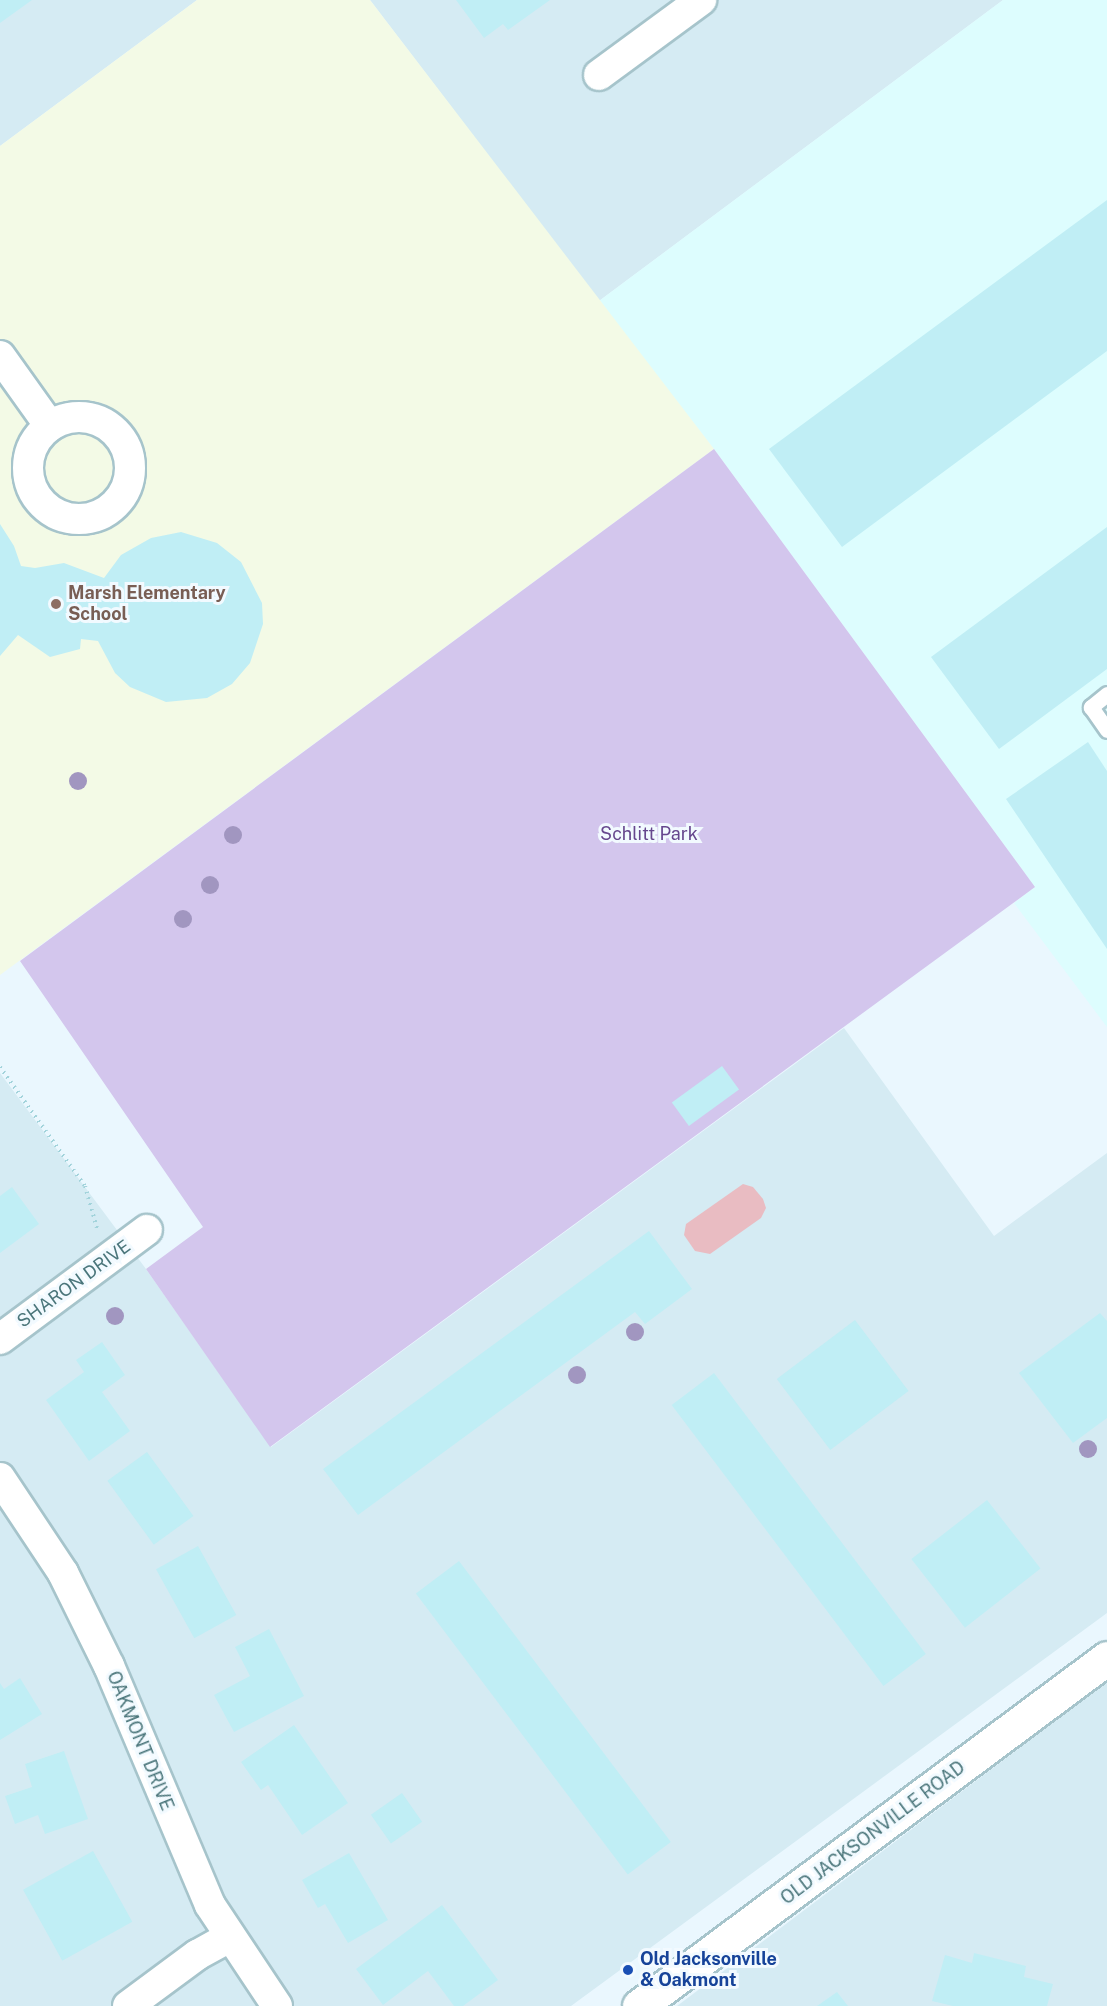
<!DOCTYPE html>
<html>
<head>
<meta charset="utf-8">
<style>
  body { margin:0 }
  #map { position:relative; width:1107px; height:2006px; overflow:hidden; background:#eaf7fe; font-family:"Public Sans",sans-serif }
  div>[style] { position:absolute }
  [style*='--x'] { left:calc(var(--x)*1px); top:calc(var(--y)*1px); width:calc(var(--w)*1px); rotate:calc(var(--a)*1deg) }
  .residential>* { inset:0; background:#d5ebf3 }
  .commercial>* { inset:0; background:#ddfdfe }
  .education>* { inset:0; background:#f3fae6 }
  .green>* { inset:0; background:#d3c6ed }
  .water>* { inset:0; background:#e9bcc2 }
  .building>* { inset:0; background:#c0eef5; transform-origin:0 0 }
  .path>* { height:4px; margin-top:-2px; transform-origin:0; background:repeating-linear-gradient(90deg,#a2d3db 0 1.5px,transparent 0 6px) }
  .roads { filter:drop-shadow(2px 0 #a6c4cb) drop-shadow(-2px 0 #a6c4cb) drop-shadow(0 2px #a6c4cb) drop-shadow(0 -2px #a6c4cb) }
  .lane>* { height:15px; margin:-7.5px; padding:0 7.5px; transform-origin:7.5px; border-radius:7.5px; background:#fff }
  .street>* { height:30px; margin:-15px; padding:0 15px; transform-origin:15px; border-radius:15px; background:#fff }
  .street>.ring { margin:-15px; padding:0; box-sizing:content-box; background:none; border:30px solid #fff; border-radius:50% }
  .secondary>* { height:33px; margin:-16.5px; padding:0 16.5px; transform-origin:16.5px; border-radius:16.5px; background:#fff }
  .trees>* { width:18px; height:18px; margin:-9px; border-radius:50%; background:#a196c0 }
  .dots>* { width:16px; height:16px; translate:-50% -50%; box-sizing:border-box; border:3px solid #f2faff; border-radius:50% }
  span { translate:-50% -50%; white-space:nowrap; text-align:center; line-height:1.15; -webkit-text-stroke:6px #f2faff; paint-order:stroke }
  .education-label { font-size:18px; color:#785e54; font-weight:700 }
  .left { translate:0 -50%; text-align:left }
  .park-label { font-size:18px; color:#66478e }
  .street-label { font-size:18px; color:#4b767b }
  .transit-label { font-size:18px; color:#164399; font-weight:700 }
</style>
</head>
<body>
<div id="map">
  <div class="residential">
    <div style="clip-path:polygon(0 0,197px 0,0 146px)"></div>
    <div style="clip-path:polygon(370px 0,1003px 0,599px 301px)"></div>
    <div style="clip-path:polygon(844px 1028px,994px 1236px,1107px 1153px,1107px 1613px,571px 2006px,0 2006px,0 1073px,146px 1269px,271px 1447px)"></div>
    <div style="clip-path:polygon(1107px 1682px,1107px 2006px,677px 2006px)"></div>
  </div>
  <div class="commercial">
    <div style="clip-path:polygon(1003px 0,1107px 0,1107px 1027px,1014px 903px,1035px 887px,714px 449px,599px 301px)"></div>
  </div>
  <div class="education">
    <div style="clip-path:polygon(197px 0,370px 0,714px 449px,0 975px,0 146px)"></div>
  </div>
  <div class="green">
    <div style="clip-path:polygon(714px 449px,1035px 887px,270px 1447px,146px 1269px,203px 1227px,20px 961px)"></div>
  </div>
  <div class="water">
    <div style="clip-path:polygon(743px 1184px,753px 1187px,763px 1199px,766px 1208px,761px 1218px,710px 1254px,695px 1251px,684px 1235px,686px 1224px)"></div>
  </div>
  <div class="building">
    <div style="clip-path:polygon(0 0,32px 0,0 23px)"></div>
    <div style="clip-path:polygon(456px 0,550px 0,508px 30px,503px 24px,484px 38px)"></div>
    <div style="clip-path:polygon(1107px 200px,1107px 351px,842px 547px,769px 449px)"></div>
    <div style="clip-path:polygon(0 524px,14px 546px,21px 566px,35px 568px,64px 563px,104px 578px,121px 555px,151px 538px,181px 532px,217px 543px,241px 562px,262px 603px,263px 624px,250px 663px,232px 684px,207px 698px,166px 702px,130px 687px,115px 673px,98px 641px,81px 639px,80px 649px,50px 657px,18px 635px,0 656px)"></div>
    <div style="clip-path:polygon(1107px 527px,1107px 669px,999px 749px,931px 657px)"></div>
    <div style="clip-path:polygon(1088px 742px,1107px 771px,1107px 949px,1006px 799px)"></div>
    <div style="left:722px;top:1066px;width:29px;height:62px;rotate:54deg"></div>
    <div style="clip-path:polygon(12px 1187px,39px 1224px,0 1253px,0 1196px)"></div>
    <div style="clip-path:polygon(649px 1231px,692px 1289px,645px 1324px,635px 1312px,358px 1515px,323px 1469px)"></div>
    <div style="clip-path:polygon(1100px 1313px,1107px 1321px,1107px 1418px,1073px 1443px,1019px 1373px)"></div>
    <div style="left:855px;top:1320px;width:89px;height:98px;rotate:53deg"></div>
    <div style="clip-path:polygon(102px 1342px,125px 1375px,102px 1392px,130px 1431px,89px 1461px,46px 1400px,84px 1372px,76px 1360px)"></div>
    <div style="left:714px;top:1373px;width:352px;height:53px;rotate:53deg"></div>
    <div style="left:147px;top:1452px;width:79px;height:49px;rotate:54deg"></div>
    <div style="left:987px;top:1500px;width:87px;height:96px;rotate:52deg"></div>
    <div style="left:198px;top:1546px;width:79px;height:48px;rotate:61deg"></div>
    <div style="left:459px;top:1561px;width:352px;height:54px;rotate:53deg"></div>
    <div style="clip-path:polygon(269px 1629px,304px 1696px,234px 1732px,214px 1695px,250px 1676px,235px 1647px)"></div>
    <div style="clip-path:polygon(20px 1678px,42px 1714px,0 1740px,0 1683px,4px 1689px)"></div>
    <div style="clip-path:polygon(294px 1725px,348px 1803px,302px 1835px,268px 1785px,261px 1790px,241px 1762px)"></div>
    <div style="clip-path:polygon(64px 1751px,88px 1819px,45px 1834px,38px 1815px,15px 1824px,5px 1796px,32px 1787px,25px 1764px)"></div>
    <div style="left:402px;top:1793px;width:35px;height:38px;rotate:55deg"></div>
    <div style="left:93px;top:1851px;width:81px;height:80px;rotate:61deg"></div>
    <div style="clip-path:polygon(349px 1853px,388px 1920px,348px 1943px,325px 1904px,318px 1908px,302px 1880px)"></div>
    <div style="clip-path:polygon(442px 1905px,498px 1980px,463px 2006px,454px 2006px,428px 1971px,383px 2005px,356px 1969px)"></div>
    <div style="clip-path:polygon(974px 1953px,1026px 1966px,1024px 1977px,1053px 1984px,1047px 2006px,953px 2006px,932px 2001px,945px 1955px,972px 1963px)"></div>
    <div style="clip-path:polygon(837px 1992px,848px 2006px,817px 2006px)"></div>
  </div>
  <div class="path">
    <div style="--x:0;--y:1067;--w:146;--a:54.5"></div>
    <div style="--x:85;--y:1186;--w:44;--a:74.1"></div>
  </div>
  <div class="roads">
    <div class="lane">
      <div style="--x:1107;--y:694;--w:21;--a:141"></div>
      <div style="--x:1091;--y:707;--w:28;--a:55"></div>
    </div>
    <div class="street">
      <div style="--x:599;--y:75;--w:127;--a:-36.3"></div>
      <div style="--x:0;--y:356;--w:86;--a:54.5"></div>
      <div class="ring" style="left:28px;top:417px;width:72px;height:72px"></div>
      <div style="--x:0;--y:1339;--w:183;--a:-36.6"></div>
      <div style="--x:0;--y:1478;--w:114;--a:56.4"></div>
      <div style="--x:63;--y:1573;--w:104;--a:63.7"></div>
      <div style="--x:109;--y:1666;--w:259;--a:67.1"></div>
      <div style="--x:210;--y:1905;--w:121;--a:56.4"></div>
      <div style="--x:128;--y:2006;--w:86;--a:-36.5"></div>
      <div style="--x:197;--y:1955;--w:35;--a:-29"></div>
    </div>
    <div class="secondary">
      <div style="--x:639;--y:2006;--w:583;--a:-36.63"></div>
    </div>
  </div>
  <div class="trees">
    <div style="left:78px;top:781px"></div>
    <div style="left:233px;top:835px"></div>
    <div style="left:210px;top:885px"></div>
    <div style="left:183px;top:919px"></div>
    <div style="left:115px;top:1316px"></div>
    <div style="left:635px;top:1332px"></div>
    <div style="left:577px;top:1375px"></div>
    <div style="left:1088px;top:1449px"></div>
  </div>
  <div class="dots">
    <div style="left:56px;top:604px;background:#8d6e63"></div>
    <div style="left:628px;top:1970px;background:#1a4fb4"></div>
  </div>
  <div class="education-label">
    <span class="left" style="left:68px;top:604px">Marsh Elementary<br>School</span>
  </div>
  <div class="park-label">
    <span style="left:649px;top:834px">Schlitt Park</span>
  </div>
  <div class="street-label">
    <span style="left:74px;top:1284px;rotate:-36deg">SHARON DRIVE</span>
    <span style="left:140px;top:1741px;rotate:68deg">OAKMONT DRIVE</span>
    <span style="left:873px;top:1833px;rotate:-37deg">OLD JACKSONVILLE ROAD</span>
  </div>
  <div class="transit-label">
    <span class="left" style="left:640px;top:1970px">Old Jacksonville<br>&amp; Oakmont</span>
  </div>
</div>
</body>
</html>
